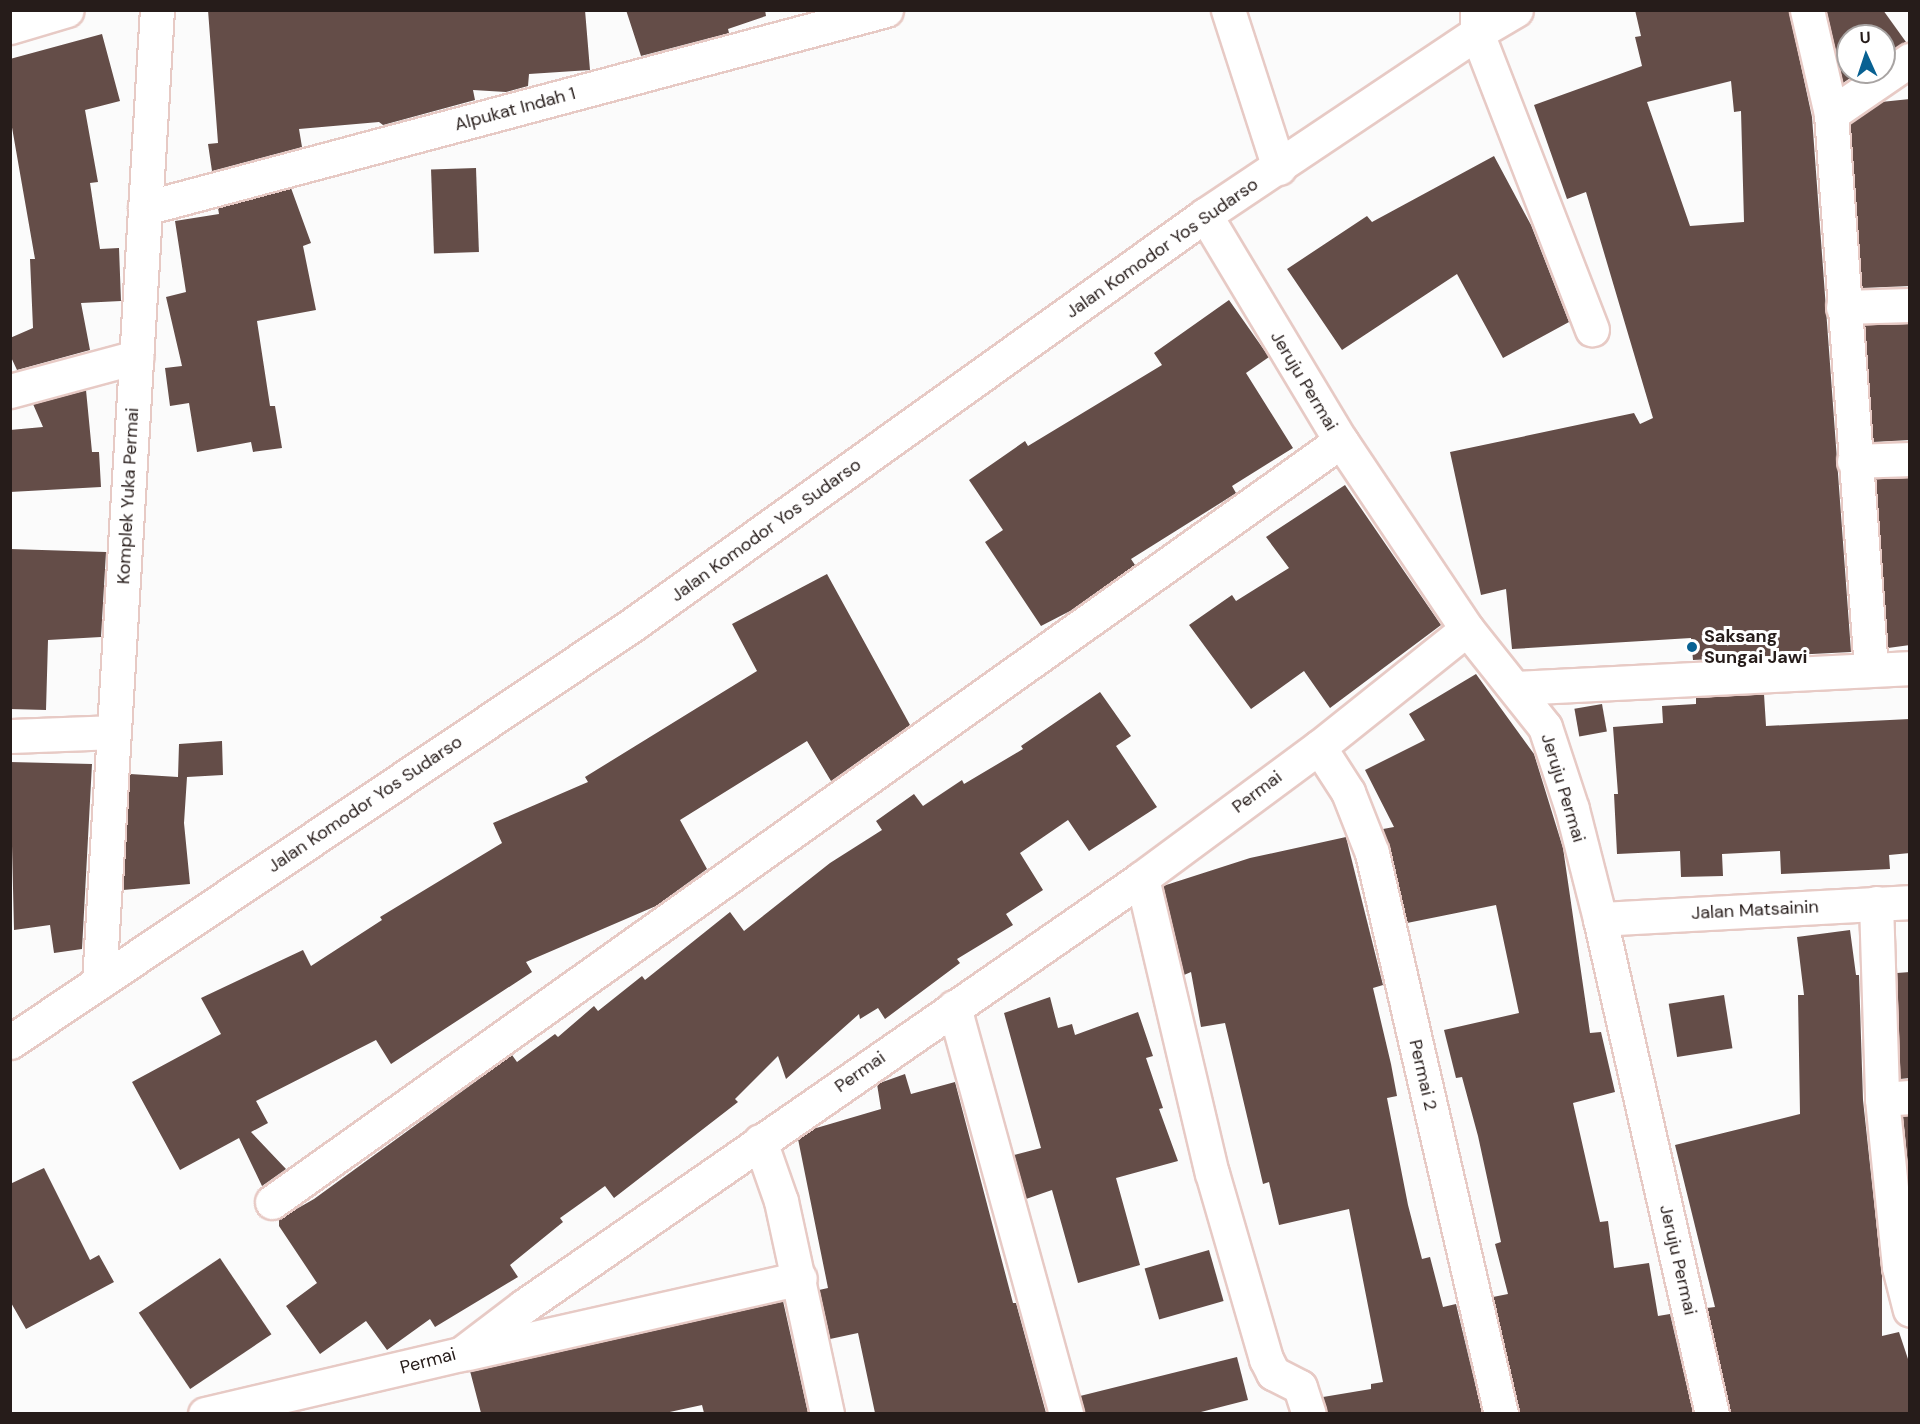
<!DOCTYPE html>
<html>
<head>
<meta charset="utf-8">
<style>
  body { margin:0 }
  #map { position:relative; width:1920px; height:1424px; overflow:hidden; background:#fbfbfb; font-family:"DM Sans",sans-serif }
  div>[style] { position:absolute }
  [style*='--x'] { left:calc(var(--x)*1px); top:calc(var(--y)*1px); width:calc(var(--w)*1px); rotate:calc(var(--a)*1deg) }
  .building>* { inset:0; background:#644d48; transform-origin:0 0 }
  .roads { filter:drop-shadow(2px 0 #e7cac5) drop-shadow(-2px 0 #e7cac5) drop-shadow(0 2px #e7cac5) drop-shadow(0 -2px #e7cac5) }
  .street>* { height:33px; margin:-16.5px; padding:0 16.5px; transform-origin:16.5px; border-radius:16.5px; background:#fff }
  .secondary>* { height:33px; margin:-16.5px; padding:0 16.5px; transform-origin:16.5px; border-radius:16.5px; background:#fff }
  .dots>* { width:16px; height:16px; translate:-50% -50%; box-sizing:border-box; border:3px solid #fff; border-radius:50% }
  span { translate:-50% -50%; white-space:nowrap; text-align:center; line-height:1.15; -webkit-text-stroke:6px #fff; paint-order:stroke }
  .street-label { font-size:18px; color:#261c1a }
  .poi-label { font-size:18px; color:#261c1a; font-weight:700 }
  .left { translate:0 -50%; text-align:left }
  .frame { position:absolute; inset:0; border:12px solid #261c1a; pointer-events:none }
  .north { position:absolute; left:1836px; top:24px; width:60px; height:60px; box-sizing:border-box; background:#fff; border:2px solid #a8a4a3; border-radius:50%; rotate:357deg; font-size:16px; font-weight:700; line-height:24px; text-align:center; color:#261c1a }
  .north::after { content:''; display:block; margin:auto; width:21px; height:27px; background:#086192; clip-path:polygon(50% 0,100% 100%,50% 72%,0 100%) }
</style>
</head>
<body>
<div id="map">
  <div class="building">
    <div style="clip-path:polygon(208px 10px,585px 10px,590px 70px,529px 74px,528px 86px,506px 92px,473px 90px,475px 100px,383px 125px,379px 122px,299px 129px,302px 147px,212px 171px,208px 144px,218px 143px)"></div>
    <div style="clip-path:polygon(626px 10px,765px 10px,766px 16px,728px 29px,729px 33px,641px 56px)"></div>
    <div style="clip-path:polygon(evenodd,1635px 10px,1789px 10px,1812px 117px,1851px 652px,1693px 660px,1691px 638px,1512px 649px,1506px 589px,1481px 595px,1450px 452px,1634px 413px,1640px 424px,1653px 418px,1586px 192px,1567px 199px,1534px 105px,1642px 66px,1635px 37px,1641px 36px,1635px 10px,1731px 81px,1734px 112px,1741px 111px,1744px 222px,1690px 226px,1647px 102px,1731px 81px)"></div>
    <div style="clip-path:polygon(1826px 10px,1883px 10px,1906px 42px,1884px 55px,1884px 36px,1848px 36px,1848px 72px,1859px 72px,1843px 83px)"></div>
    <div style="clip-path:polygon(102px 34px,120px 101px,85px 110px,98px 182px,90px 183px,100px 249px,119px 248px,121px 301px,81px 303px,90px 350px,17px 370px,10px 355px,10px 338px,33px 328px,30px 259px,35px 259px,10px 116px,10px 59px)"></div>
    <div style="clip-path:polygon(1910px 99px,1910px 286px,1862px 288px,1850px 123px,1881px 102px)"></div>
    <div style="clip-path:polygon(1494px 156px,1531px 225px,1569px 322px,1503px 358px,1457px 274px,1342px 350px,1287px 269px,1367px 216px,1372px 222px)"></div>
    <div style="left:476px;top:168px;width:84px;height:45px;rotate:88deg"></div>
    <div style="clip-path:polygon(291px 188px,311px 243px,303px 246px,316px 310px,257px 321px,270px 406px,275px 406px,282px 448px,253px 452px,251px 442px,197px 452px,189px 403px,170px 406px,165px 368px,182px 366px,166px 297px,186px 292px,175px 221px,219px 214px,218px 208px)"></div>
    <div style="clip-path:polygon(1229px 300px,1269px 357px,1246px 373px,1293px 448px,1232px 486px,1236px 493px,1222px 502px,1131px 559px,1135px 565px,1070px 611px,1041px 626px,985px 542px,1003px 530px,969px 480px,1025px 441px,1028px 446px,1162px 365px,1154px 353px)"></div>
    <div style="clip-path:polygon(1910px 324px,1910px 440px,1873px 442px,1865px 325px)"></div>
    <div style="clip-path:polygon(86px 390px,92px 452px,99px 452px,101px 487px,10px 492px,10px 430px,43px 427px,33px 404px)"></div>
    <div style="clip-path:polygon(1910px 478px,1910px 645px,1888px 648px,1876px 479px)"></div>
    <div style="clip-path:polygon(1345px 485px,1441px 625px,1330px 708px,1304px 671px,1251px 709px,1189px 625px,1232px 595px,1236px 601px,1289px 568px,1266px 537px)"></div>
    <div style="clip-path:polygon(10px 549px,106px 552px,101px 637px,48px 640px,46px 710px,10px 709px)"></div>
    <div style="clip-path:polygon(827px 574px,910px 725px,831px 781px,807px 741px,680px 820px,707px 869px,656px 906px,526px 962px,532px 972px,391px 1064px,376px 1040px,256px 1101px,268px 1123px,251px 1132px,286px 1169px,262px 1186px,239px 1138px,180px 1170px,132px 1082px,221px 1034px,201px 998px,303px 950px,311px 966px,382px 920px,380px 917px,502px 843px,493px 823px,588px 782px,585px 777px,757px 671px,732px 624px)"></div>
    <div style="clip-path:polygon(1476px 674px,1534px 754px,1563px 848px,1590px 1033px,1601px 1032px,1615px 1092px,1573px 1103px,1600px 1222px,1608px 1221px,1614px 1268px,1649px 1263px,1658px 1316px,1670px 1314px,1693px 1413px,1519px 1413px,1493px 1297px,1508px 1294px,1495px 1244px,1501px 1242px,1478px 1136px,1462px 1077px,1456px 1078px,1444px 1030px,1519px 1013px,1496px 905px,1407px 923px,1383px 829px,1394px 827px,1365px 770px,1425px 740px,1409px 714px)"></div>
    <div style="clip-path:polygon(1100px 692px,1131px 736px,1116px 746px,1157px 807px,1089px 851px,1068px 820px,1020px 853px,1043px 890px,1006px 914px,1013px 925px,957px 959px,960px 963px,885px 1019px,878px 1008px,860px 1019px,859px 1014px,786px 1079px,778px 1056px,735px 1099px,738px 1102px,614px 1198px,605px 1186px,560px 1218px,563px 1222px,510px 1265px,518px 1277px,435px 1327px,430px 1319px,387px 1350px,366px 1321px,320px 1354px,286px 1306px,317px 1283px,279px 1226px,279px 1219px,314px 1199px,512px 1055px,517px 1062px,555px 1034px,558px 1037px,594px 1006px,598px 1011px,642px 976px,645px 980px,730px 912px,744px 931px,830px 863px,882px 830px,876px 821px,914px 794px,923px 806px,962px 780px,964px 784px,1023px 749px,1021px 746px)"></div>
    <div style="clip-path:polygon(1764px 694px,1766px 726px,1910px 719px,1910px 853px,1889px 855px,1890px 869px,1781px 874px,1780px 851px,1722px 854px,1723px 876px,1681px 877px,1680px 851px,1617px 854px,1614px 794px,1618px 794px,1613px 727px,1663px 723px,1662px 706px,1696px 704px,1696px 698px)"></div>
    <div style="left:1602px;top:704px;width:28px;height:28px;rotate:80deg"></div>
    <div style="clip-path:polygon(222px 741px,223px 775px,187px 777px,184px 823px,190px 884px,123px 890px,130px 774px,178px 777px,179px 744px)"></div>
    <div style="clip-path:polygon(10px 762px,92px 764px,82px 949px,54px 953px,50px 925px,14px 930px)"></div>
    <div style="clip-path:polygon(1346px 837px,1383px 985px,1373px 988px,1391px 1064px,1397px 1096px,1387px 1098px,1408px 1205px,1422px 1259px,1430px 1257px,1443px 1307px,1456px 1304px,1482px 1413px,1327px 1413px,1323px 1397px,1371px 1389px,1371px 1384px,1383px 1382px,1349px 1209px,1279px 1225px,1269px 1182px,1263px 1184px,1225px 1023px,1201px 1027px,1191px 972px,1184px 975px,1163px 886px,1250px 858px)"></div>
    <div style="clip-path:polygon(1850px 930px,1856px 975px,1859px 975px,1863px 1100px,1882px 1276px,1882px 1336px,1899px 1332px,1910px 1365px,1910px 1413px,1730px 1413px,1707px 1308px,1715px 1307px,1675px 1145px,1800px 1114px,1798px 995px,1804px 995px,1797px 937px)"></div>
    <div style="clip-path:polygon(1910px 972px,1910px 1078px,1900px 1079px,1897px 973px)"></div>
    <div style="left:1724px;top:995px;width:54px;height:56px;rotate:81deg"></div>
    <div style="clip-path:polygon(1050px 997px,1058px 1028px,1072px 1024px,1075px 1035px,1138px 1012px,1153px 1056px,1146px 1058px,1163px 1108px,1159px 1109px,1178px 1161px,1116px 1178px,1140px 1265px,1078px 1283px,1052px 1190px,1026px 1199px,1014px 1155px,1041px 1148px,1004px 1013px)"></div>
    <div style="clip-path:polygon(905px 1074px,911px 1094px,955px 1082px,1013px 1303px,1016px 1303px,1046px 1413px,875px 1413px,858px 1333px,830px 1339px,819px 1290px,828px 1288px,798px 1139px,813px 1129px,881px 1109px,877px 1084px)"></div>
    <div style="clip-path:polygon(1903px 1116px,1910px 1116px,1910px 1185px)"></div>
    <div style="clip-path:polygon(44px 1168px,90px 1260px,99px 1255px,114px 1282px,26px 1329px,10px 1301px,10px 1184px)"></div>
    <div style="left:1209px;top:1250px;width:53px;height:67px;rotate:74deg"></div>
    <div style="left:220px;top:1258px;width:92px;height:98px;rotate:56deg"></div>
    <div style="clip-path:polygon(783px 1301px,808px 1413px,704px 1413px,702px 1405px,665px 1413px,481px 1413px,470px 1371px)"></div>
    <div style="clip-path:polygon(1237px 1357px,1248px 1400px,1197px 1413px,1084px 1413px,1080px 1396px)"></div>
  </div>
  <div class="roads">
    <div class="street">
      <div style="--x:1228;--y:10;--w:166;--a:72.1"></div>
      <div style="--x:1477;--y:10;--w:23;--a:90"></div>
      <div style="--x:1477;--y:33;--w:318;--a:68.8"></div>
      <div style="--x:1807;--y:10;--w:107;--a:77"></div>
      <div style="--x:1831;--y:114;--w:556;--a:85.88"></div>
      <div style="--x:10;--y:27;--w:59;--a:-16.6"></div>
      <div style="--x:1831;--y:114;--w:96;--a:-34.4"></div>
      <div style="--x:145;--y:208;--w:767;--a:-14.96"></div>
      <div style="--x:1205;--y:215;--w:264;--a:59"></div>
      <div style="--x:1341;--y:441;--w:226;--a:56.2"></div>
      <div style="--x:1467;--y:629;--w:125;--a:51.5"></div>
      <div style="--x:1545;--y:727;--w:86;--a:71.8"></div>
      <div style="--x:1572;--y:809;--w:114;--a:75.7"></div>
      <div style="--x:1600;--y:919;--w:508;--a:77.25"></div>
      <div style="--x:1843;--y:307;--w:67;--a:-1.7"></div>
      <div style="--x:10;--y:391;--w:131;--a:-15.1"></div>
      <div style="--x:1854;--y:461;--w:56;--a:-2"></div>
      <div style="--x:1517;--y:688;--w:394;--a:-2.9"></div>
      <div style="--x:10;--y:736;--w:103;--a:-2.2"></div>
      <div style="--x:1319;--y:747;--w:54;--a:57.2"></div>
      <div style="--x:1348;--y:792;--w:66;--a:68.5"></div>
      <div style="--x:1372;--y:853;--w:576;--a:77.05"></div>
      <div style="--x:1142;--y:878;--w:303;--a:76.7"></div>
      <div style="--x:1212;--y:1173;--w:194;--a:73.8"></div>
      <div style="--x:1266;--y:1359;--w:16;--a:63"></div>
      <div style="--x:1273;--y:1373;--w:30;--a:27"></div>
      <div style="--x:1300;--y:1387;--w:28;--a:72"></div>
      <div style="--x:1876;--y:903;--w:196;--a:88.2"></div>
      <div style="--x:1882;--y:1099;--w:169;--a:84.2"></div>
      <div style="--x:1899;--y:1267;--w:44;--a:75.7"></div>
      <div style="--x:1600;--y:919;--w:310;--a:-3.1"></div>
      <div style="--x:99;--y:982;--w:974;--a:-86.59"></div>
      <div style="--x:954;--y:1007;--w:422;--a:74.6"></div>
      <div style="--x:1882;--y:1099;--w:28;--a:-4"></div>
      <div style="--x:760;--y:1141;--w:64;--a:70.7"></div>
      <div style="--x:781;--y:1201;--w:218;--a:77.8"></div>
      <div style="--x:272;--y:1202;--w:1312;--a:-35.45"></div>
      <div style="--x:468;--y:1353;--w:340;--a:-12.7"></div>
      <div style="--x:205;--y:1414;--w:263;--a:-13.2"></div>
      <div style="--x:461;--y:1354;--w:79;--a:-37.3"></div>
      <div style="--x:524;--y:1306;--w:752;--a:-34.7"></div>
      <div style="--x:1142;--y:878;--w:220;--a:-36.5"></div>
      <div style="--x:1319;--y:747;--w:189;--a:-38.6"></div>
    </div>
    <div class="secondary">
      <div style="--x:10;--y:1042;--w:749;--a:-33.84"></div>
      <div style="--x:632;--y:625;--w:705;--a:-35.58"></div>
      <div style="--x:1205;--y:215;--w:327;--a:-33.8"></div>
      <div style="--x:1477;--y:33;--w:45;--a:-30.5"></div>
    </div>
  </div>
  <div class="dots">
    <div style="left:1692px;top:647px;background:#086192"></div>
  </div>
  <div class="street-label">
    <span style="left:515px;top:109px;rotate:-15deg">Alpukat Indah 1</span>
    <span style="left:1162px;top:248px;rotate:-35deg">Jalan Komodor Yos Sudarso</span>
    <span style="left:1304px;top:381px;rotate:59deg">Jeruju Permai</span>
    <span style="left:128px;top:496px;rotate:-87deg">Komplek Yuka Permai</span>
    <span style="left:766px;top:530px;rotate:-36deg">Jalan Komodor Yos Sudarso</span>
    <span style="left:1563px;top:788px;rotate:73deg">Jeruju Permai</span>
    <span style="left:1257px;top:792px;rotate:-37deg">Permai</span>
    <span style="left:365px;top:804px;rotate:-34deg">Jalan Komodor Yos Sudarso</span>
    <span style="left:1755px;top:910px;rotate:-3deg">Jalan Matsainin</span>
    <span style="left:860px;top:1072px;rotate:-35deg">Permai</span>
    <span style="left:1423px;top:1075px;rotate:77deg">Permai 2</span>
    <span style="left:1678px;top:1260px;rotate:77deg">Jeruju Permai</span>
    <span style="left:428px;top:1361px;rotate:-15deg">Permai</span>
  </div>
  <div class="poi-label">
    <span class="left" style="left:1704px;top:647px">Saksang<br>Sungai Jawi</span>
  </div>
  <div class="frame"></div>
  <div class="north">U</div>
</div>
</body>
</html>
